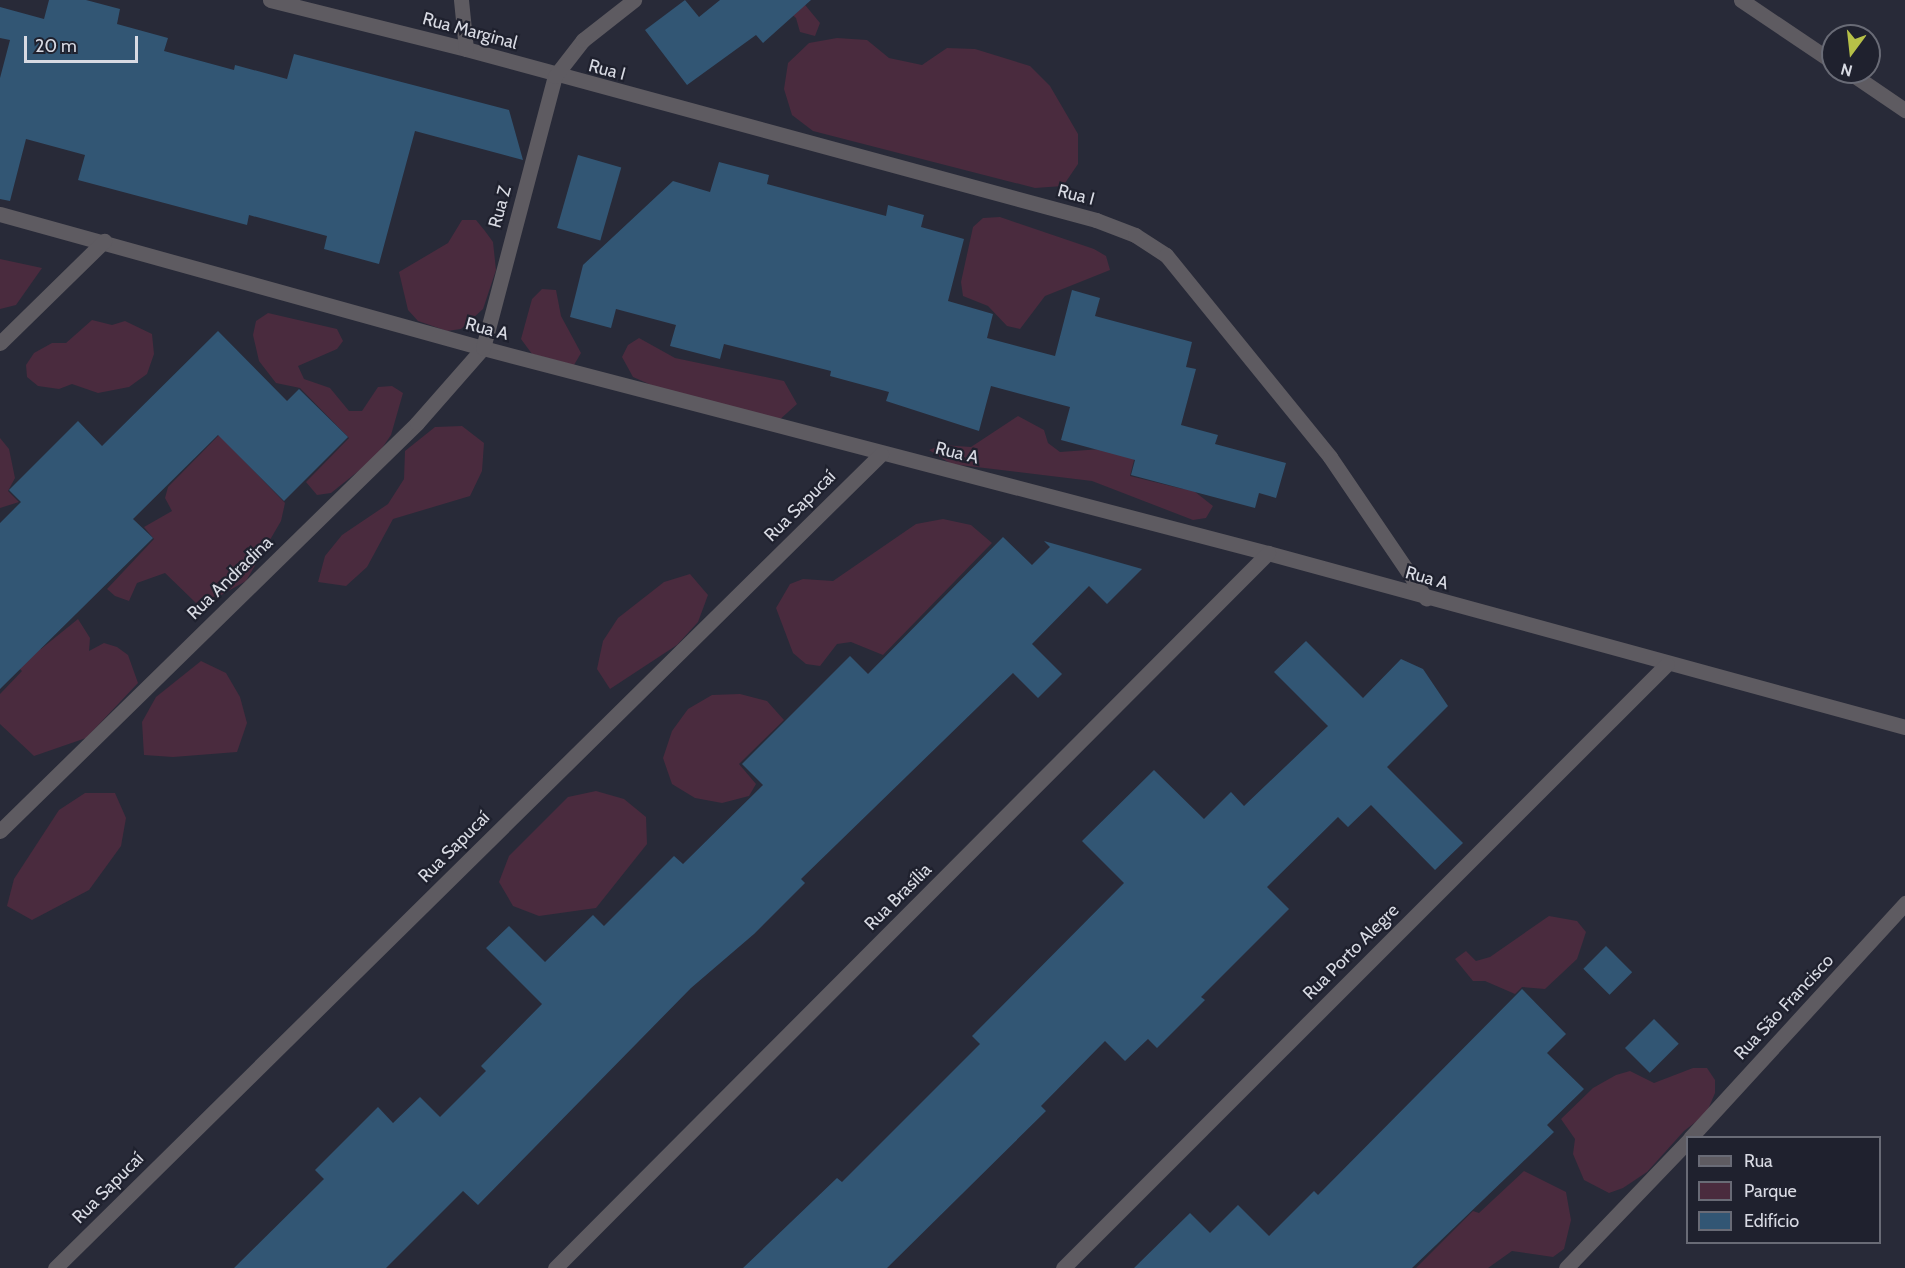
<!DOCTYPE html>
<html>
<head>
<meta charset="utf-8">
<style>
  body { margin:0 }
  #map { position:relative; width:1905px; height:1268px; overflow:hidden; background:#282a38; font-family:Cabin,sans-serif }
  div>[style] { position:absolute }
  [style*='--x'] { left:calc(var(--x)*1px); top:calc(var(--y)*1px); width:calc(var(--w)*1px); rotate:calc(var(--a)*1deg) }
  .green>* { inset:0; background:#4a2b3e }
  .building>* { inset:0; background:#325674; transform-origin:0 0 }
  .minor>* { height:15px; margin:-7.5px; padding:0 7.5px; transform-origin:7.5px; border-radius:7.5px; background:#5e5b61 }
  span { translate:-50% -50%; white-space:nowrap; text-align:center; line-height:1.15; -webkit-text-stroke:4.5px #1f212e; paint-order:stroke }
  .street-label { font-size:18px; color:#d8dae3 }
  .legend { position:absolute; left:1686px; top:1136px; width:195px; height:108px; box-sizing:border-box; background:#1f212e; border:2px solid #696b76; margin:0; padding:8px 10px; list-style:none; font-size:18px; color:#d8dae3 }
  .legend li { display:flex; align-items:center; gap:12px; height:30px }
  .legend b { width:30px; border:2px solid #696b76 }
  .north { position:absolute; left:1821px; top:24px; width:60px; height:60px; box-sizing:border-box; background:#1f212e; border:2px solid #696b76; border-radius:50%; rotate:195deg; font-size:16px; font-weight:700; line-height:24px; text-align:center; color:#d8dae3 }
  .north::after { content:''; display:block; margin:auto; width:21px; height:27px; background:#b7c148; clip-path:polygon(50% 0,100% 100%,50% 72%,0 100%) }
  .scale { position:absolute; left:24px; top:36px; width:114px; height:27px; box-sizing:border-box; border:3px solid #d8dae3; border-top:0; padding-left:8px; font-size:18px; line-height:21px; white-space:nowrap; color:#d8dae3; -webkit-text-stroke:4px #1f212e; paint-order:stroke }
</style>
</head>
<body>
<div id="map">
  <div class="green">
    <div style="clip-path:polygon(801px 0,820px 23px,815px 36px,800px 32px,796px 18px,786px 9px)"></div>
    <div style="clip-path:polygon(837px 38px,867px 40px,889px 58px,922px 65px,947px 48px,975px 49px,1030px 66px,1050px 86px,1078px 134px,1078px 164px,1063px 186px,1035px 188px,813px 131px,792px 115px,784px 89px,788px 63px,809px 43px)"></div>
    <div style="clip-path:polygon(1000px 217px,1094px 249px,1106px 256px,1110px 270px,1045px 296px,1020px 329px,1007px 326px,988px 306px,963px 296px,961px 282px,973px 227px,983px 218px)"></div>
    <div style="clip-path:polygon(462px 220px,476px 220px,485px 231px,493px 242px,496px 270px,483px 309px,461px 329px,447px 331px,418px 321px,408px 310px,399px 272px,448px 243px)"></div>
    <div style="clip-path:polygon(0 259px,42px 268px,16px 305px,0 309px)"></div>
    <div style="clip-path:polygon(542px 289px,556px 290px,561px 316px,581px 353px,574px 365px,532px 354px,521px 339px,532px 299px)"></div>
    <div style="clip-path:polygon(268px 313px,337px 329px,343px 341px,337px 349px,298px 366px,304px 379px,330px 388px,349px 411px,362px 411px,378px 387px,392px 386px,403px 393px,391px 435px,376px 457px,331px 493px,317px 495px,306px 482px,349px 438px,300px 388px,276px 383px,259px 361px,253px 335px,256px 321px)"></div>
    <div style="clip-path:polygon(92px 320px,112px 325px,125px 321px,152px 334px,154px 354px,147px 374px,129px 387px,98px 393px,72px 384px,59px 389px,38px 386px,27px 377px,26px 365px,34px 353px,52px 343px,66px 343px)"></div>
    <div style="clip-path:polygon(639px 338px,675px 358px,784px 381px,797px 404px,777px 422px,674px 395px,633px 377px,622px 357px,628px 345px)"></div>
    <div style="clip-path:polygon(1018px 416px,1044px 430px,1048px 443px,1060px 452px,1129px 447px,1134px 460px,1130px 476px,1183px 489px,1185px 484px,1213px 506px,1206px 518px,1193px 520px,1092px 481px,951px 464px,929px 450px,942px 445px,971px 447px)"></div>
    <div style="clip-path:polygon(462px 426px,484px 443px,482px 471px,470px 496px,393px 519px,367px 567px,346px 586px,318px 582px,325px 556px,342px 535px,388px 504px,404px 479px,405px 451px,435px 427px)"></div>
    <div style="clip-path:polygon(219px 435px,285px 503px,281px 521px,246px 581px,209px 602px,196px 603px,165px 573px,137px 583px,129px 601px,115px 596px,107px 589px,154px 539px,144px 527px,172px 511px,165px 498px,168px 487px)"></div>
    <div style="clip-path:polygon(0 438px,9px 449px,15px 478px,8px 491px,19px 502px,0 508px)"></div>
    <div style="clip-path:polygon(943px 519px,971px 525px,992px 543px,883px 655px,851px 642px,837px 644px,820px 666px,806px 664px,793px 653px,776px 608px,790px 584px,803px 579px,833px 581px,916px 524px)"></div>
    <div style="clip-path:polygon(690px 574px,708px 595px,698px 622px,677px 645px,610px 689px,597px 669px,603px 641px,618px 618px,664px 582px)"></div>
    <div style="clip-path:polygon(0 609px,41px 649px,78px 619px,90px 638px,89px 651px,104px 643px,117px 647px,128px 655px,138px 683px,86px 738px,34px 756px,0 724px,0 694px,22px 671px,0 649px)"></div>
    <div style="clip-path:polygon(201px 661px,226px 673px,240px 697px,247px 723px,237px 752px,173px 757px,144px 755px,142px 722px,156px 697px)"></div>
    <div style="clip-path:polygon(740px 694px,767px 701px,784px 720px,739px 764px,756px 784px,749px 796px,722px 803px,695px 798px,672px 784px,663px 758px,672px 731px,688px 709px,712px 695px)"></div>
    <div style="clip-path:polygon(596px 791px,624px 799px,646px 817px,647px 844px,596px 908px,539px 916px,513px 906px,499px 882px,509px 856px,568px 797px)"></div>
    <div style="clip-path:polygon(85px 793px,115px 793px,126px 818px,121px 846px,89px 890px,32px 920px,7px 906px,14px 879px,59px 810px)"></div>
    <div style="clip-path:polygon(1549px 916px,1577px 921px,1586px 932px,1577px 959px,1545px 989px,1522px 987px,1515px 994px,1485px 981px,1473px 981px,1455px 959px,1466px 951px,1476px 961px,1490px 957px)"></div>
    <div style="clip-path:polygon(1693px 1068px,1707px 1068px,1715px 1080px,1715px 1093px,1706px 1114px,1684px 1131px,1647px 1172px,1623px 1188px,1609px 1193px,1584px 1180px,1573px 1154px,1575px 1139px,1561px 1119px,1593px 1088px,1616px 1075px,1630px 1071px,1654px 1083px)"></div>
    <div style="clip-path:polygon(1524px 1171px,1566px 1192px,1571px 1220px,1564px 1249px,1553px 1257px,1512px 1251px,1488px 1268px,1416px 1268px,1473px 1211px,1479px 1213px)"></div>
  </div>
  <div class="building">
    <div style="clip-path:polygon(49px 0,86px 0,120px 9px,117px 24px,168px 38px,164px 51px,234px 70px,235px 65px,287px 79px,294px 54px,509px 110px,523px 160px,415px 131px,379px 264px,324px 249px,327px 236px,249px 215px,247px 225px,78px 180px,85px 155px,26px 139px,10px 201px,0 199px,0 78px,10px 40px,0 38px,0 7px,44px 19px)"></div>
    <div style="clip-path:polygon(685px 0,699px 17px,720px 0,811px 0,763px 43px,756px 35px,687px 85px,645px 30px)"></div>
    <div style="left:578px;top:155px;width:45px;height:76px;rotate:16deg"></div>
    <div style="clip-path:polygon(719px 162px,769px 175px,767px 184px,886px 216px,888px 205px,924px 215px,921px 227px,964px 239px,948px 301px,993px 314px,987px 338px,1055px 356px,1072px 290px,1100px 298px,1095px 316px,1192px 342px,1186px 367px,1196px 369px,1181px 425px,1218px 435px,1215px 444px,1286px 463px,1276px 498px,1259px 493px,1255px 508px,1131px 475px,1135px 460px,1061px 440px,1070px 407px,991px 386px,979px 431px,886px 401px,889px 392px,830px 376px,831px 371px,724px 344px,720px 359px,670px 346px,676px 325px,616px 309px,611px 328px,570px 317px,583px 265px,673px 181px,710px 192px)"></div>
    <div style="clip-path:polygon(218px 331px,287px 401px,299px 389px,348px 437px,284px 501px,218px 435px,133px 519px,153px 538px,0 689px,0 523px,21px 502px,9px 490px,78px 421px,102px 446px)"></div>
    <div style="clip-path:polygon(1003px 537px,1032px 565px,1050px 547px,1044px 541px,1142px 569px,1107px 604px,1089px 586px,1032px 644px,1062px 674px,1038px 698px,1013px 673px,801px 879px,805px 883px,754px 934px,691px 988px,478px 1205px,463px 1191px,386px 1268px,234px 1268px,324px 1179px,315px 1170px,378px 1107px,393px 1123px,420px 1097px,440px 1117px,486px 1071px,481px 1066px,542px 1004px,486px 948px,509px 926px,545px 962px,593px 915px,604px 926px,674px 856px,683px 864px,763px 785px,742px 764px,850px 656px,868px 674px)"></div>
    <div style="clip-path:polygon(1306px 641px,1363px 698px,1401px 659px,1423px 669px,1448px 706px,1387px 767px,1463px 843px,1435px 870px,1371px 805px,1348px 827px,1338px 817px,1267px 887px,1289px 909px,1201px 997px,1205px 1000px,1157px 1048px,1148px 1039px,1125px 1061px,1105px 1041px,1041px 1106px,1046px 1111px,887px 1268px,743px 1268px,837px 1178px,842px 1182px,980px 1044px,972px 1036px,1124px 883px,1082px 841px,1154px 770px,1204px 819px,1231px 792px,1244px 806px,1328px 726px,1274px 672px)"></div>
    <div style="left:1606px;top:946px;width:37px;height:32px;rotate:45deg"></div>
    <div style="clip-path:polygon(1522px 989px,1566px 1034px,1547px 1053px,1584px 1089px,1547px 1125px,1554px 1132px,1412px 1268px,1134px 1268px,1190px 1213px,1210px 1233px,1238px 1205px,1269px 1236px,1314px 1191px,1318px 1195px)"></div>
    <div style="left:1654px;top:1019px;width:35px;height:41px;rotate:45deg"></div>
  </div>
  <div class="minor">
    <div style="--x:270;--y:0;--w:202;--a:14"></div>
    <div style="--x:466;--y:49;--w:653;--a:15.19"></div>
    <div style="--x:1096;--y:220;--w:42;--a:21"></div>
    <div style="--x:1135;--y:235;--w:37;--a:33"></div>
    <div style="--x:1166;--y:255;--w:260;--a:50.9"></div>
    <div style="--x:1330;--y:457;--w:171;--a:55.8"></div>
    <div style="--x:461;--y:0;--w:49;--a:84.2"></div>
    <div style="--x:1741;--y:0;--w:111;--a:34"></div>
    <div style="--x:1849;--y:72;--w:68;--a:34.2"></div>
    <div style="--x:0;--y:214;--w:501;--a:15.51"></div>
    <div style="--x:483;--y:348;--w:811;--a:14.64"></div>
    <div style="--x:1268;--y:553;--w:660;--a:15.28"></div>
    <div style="--x:0;--y:343;--w:146;--a:-44.4"></div>
    <div style="--x:0;--y:831;--w:583;--a:-44.37"></div>
    <div style="--x:417;--y:423;--w:100;--a:-48.7"></div>
    <div style="--x:483;--y:348;--w:281;--a:-75.2"></div>
    <div style="--x:555;--y:76;--w:46;--a:-52.1"></div>
    <div style="--x:583;--y:40;--w:65;--a:-38.1"></div>
    <div style="--x:1690;--y:1138;--w:319;--a:-47.5"></div>
    <div style="--x:55;--y:1268;--w:1160;--a:-44.58"></div>
    <div style="--x:555;--y:1268;--w:1010;--a:-45.08"></div>
    <div style="--x:1063;--y:1268;--w:854;--a:-45"></div>
    <div style="--x:1566;--y:1268;--w:176;--a:-46.2"></div>
  </div>
  <div class="street-label">
    <span style="left:470px;top:31px;rotate:15deg">Rua Marginal</span>
    <span style="left:607px;top:70px;rotate:15deg">Rua I</span>
    <span style="left:1076px;top:195px;rotate:15deg">Rua I</span>
    <span style="left:500px;top:207px;rotate:-75deg">Rua Z</span>
    <span style="left:487px;top:329px;rotate:15deg">Rua A</span>
    <span style="left:957px;top:453px;rotate:14deg">Rua A</span>
    <span style="left:800px;top:506px;rotate:-45deg">Rua Sapucaí</span>
    <span style="left:230px;top:578px;rotate:-44deg">Rua Andradina</span>
    <span style="left:1427px;top:578px;rotate:16deg">Rua A</span>
    <span style="left:454px;top:847px;rotate:-45deg">Rua Sapucaí</span>
    <span style="left:898px;top:897px;rotate:-45deg">Rua Brasília</span>
    <span style="left:1351px;top:952px;rotate:-45deg">Rua Porto Alegre</span>
    <span style="left:1784px;top:1007px;rotate:-47deg">Rua São Francisco</span>
    <span style="left:108px;top:1188px;rotate:-45deg">Rua Sapucaí</span>
  </div>
  <ul class="legend">
  <li><b style="height:8px;background:#5e5b61"></b>Rua</li>
  <li><b style="height:16px;background:#4a2b3e"></b>Parque</li>
  <li><b style="height:16px;background:#325674"></b>Edifício</li>
  </ul>
  <div class="north">N</div>
  <div class="scale">20 m</div>
</div>
</body>
</html>
